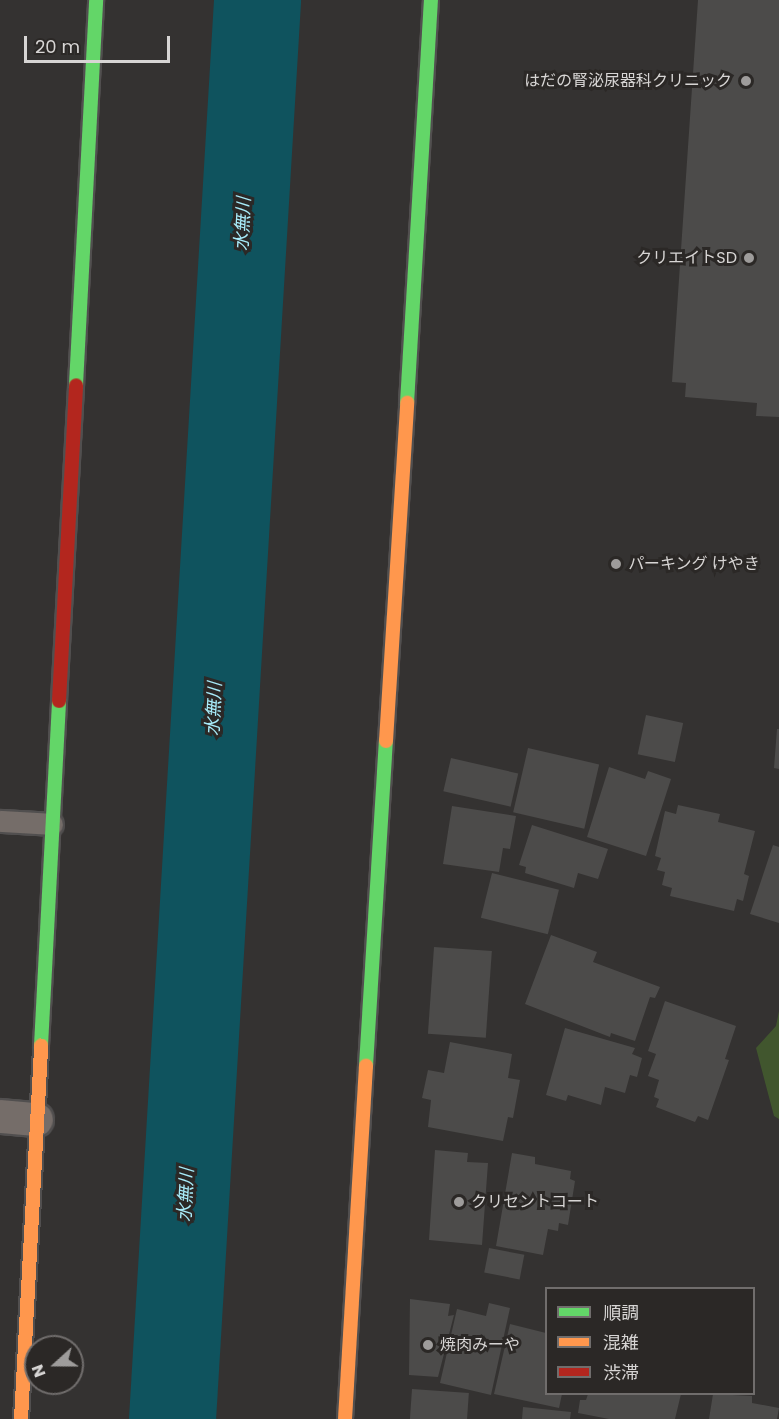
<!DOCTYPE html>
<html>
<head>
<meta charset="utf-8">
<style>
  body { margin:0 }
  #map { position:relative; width:779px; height:1419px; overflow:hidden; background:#343231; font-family:Poppins,"Noto Sans JP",sans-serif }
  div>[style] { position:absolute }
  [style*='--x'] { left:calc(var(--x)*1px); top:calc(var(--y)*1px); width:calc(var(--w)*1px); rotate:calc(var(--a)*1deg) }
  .green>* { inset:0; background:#41562e }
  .river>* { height:87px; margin:-43.5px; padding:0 43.5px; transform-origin:43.5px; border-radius:43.5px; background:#0f535e }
  .building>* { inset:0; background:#4c4b4a; transform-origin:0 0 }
  .roads { filter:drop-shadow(2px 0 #514f4f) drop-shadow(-2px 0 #514f4f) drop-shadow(0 2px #514f4f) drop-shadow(0 -2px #514f4f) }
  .lane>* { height:21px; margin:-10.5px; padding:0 10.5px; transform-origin:10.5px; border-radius:10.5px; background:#756d69 }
  .street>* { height:33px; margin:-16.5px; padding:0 16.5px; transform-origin:16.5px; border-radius:16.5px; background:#756d69 }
  .fast>* { height:14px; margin:-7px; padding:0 7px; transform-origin:7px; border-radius:7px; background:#63d668 }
  .slow>* { height:14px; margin:-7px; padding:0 7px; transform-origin:7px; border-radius:7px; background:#ff974d }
  .jam>* { height:14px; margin:-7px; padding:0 7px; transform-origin:7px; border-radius:7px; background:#b3261e }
  .dots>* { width:16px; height:16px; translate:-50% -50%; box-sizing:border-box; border:3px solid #2b2826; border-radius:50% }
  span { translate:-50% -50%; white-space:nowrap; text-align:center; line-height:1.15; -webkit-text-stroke:6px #2b2826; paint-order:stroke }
  .poi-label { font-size:16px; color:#d7d5d4 }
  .right { translate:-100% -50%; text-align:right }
  .left { translate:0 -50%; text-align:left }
  .water-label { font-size:18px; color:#a8ecfa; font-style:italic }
  .legend { position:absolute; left:545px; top:1287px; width:210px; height:108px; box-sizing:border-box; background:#2b2826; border:2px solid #706d6c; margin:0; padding:8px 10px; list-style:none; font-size:18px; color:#d7d5d4 }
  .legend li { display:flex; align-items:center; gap:12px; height:30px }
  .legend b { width:30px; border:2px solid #706d6c }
  .north { position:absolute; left:24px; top:1335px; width:60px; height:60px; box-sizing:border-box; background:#2b2826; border:2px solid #706d6c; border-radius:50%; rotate:249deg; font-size:16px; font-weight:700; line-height:24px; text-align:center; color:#d7d5d4 }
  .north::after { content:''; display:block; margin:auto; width:21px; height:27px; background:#9e9c9b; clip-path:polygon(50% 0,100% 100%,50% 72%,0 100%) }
  .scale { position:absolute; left:24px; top:36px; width:146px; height:27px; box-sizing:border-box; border:3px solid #d7d5d4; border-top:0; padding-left:8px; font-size:18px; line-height:21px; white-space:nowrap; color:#d7d5d4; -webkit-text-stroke:4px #2b2826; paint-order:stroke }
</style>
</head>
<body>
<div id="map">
  <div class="green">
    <div style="clip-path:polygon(779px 1011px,779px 1119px,774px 1116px,756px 1048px,776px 1026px)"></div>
  </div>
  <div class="river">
    <div style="--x:172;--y:1419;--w:1422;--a:-86.57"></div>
  </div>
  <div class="building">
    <div style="clip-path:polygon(698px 0,779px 0,779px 417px,756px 416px,757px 403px,685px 397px,686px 383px,672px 382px)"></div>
    <div style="left:646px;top:715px;width:38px;height:40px;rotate:12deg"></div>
    <div style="clip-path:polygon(777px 729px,779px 729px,779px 769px,774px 768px)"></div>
    <div style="left:528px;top:748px;width:73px;height:66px;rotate:13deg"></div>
    <div style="left:451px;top:758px;width:69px;height:34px;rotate:13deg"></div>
    <div style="clip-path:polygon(609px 767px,645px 779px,648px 771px,671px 779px,646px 856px,587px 837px)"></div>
    <div style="clip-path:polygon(678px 805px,720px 814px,718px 822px,755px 831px,744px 874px,749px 876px,743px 901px,737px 899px,734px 911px,670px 896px,672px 888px,662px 885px,665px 872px,657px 870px,661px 858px,655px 856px,665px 811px,676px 814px)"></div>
    <div style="clip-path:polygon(452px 806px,516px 816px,510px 849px,503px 848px,499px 872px,443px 864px)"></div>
    <div style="clip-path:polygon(532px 825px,608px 849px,598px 879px,578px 873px,574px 888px,525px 873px,526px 867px,519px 865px)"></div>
    <div style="clip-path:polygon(773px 845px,779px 847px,779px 923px,750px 914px)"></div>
    <div style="left:492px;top:873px;width:69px;height:46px;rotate:14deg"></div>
    <div style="clip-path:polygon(551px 935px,597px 952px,593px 962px,660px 987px,655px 998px,650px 997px,635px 1041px,611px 1033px,610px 1037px,525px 1004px)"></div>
    <div style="left:434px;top:947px;width:58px;height:87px;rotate:4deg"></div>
    <div style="clip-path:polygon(665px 1001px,736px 1026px,725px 1059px,729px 1060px,708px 1120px,698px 1116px,695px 1122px,656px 1107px,659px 1099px,654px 1097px,659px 1080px,648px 1076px,656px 1054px,648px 1051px)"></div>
    <div style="clip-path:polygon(565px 1028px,635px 1048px,632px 1054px,642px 1058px,637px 1077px,630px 1075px,625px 1093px,605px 1087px,601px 1105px,568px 1095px,566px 1101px,546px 1095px)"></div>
    <div style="clip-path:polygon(450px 1042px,512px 1054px,508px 1078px,520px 1080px,513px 1118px,508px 1117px,503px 1141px,428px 1127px,431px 1100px,422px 1098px,428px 1070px,444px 1073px)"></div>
    <div style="clip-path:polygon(435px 1150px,468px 1153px,467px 1162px,488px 1163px,482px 1245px,429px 1240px)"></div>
    <div style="clip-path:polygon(512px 1153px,535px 1157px,535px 1164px,571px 1171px,570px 1179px,575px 1181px,568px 1225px,559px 1223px,558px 1231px,548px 1229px,543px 1255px,496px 1246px)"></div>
    <div style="left:489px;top:1248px;width:36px;height:25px;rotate:11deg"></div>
    <div style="clip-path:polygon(410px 1299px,450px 1304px,448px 1316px,454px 1315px,438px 1377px,409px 1375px)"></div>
    <div style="clip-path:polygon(489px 1303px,510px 1308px,491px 1395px,440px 1383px,457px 1309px,486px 1316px)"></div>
    <div style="clip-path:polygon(510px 1324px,546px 1333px,546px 1394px,562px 1394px,559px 1408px,494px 1394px)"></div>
    <div style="left:412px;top:1389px;width:57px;height:30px;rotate:4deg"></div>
    <div style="clip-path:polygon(588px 1394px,681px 1394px,675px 1419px,609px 1419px,578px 1413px,580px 1400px,586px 1400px)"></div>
    <div style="clip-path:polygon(713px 1394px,752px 1396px,752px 1403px,779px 1408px,777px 1419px,709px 1419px)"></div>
    <div style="clip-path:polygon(523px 1407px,571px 1412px,570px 1419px,522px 1419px)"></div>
  </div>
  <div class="roads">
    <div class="lane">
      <div style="--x:0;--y:821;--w:52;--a:3.3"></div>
    </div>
    <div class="street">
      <div style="--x:0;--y:1116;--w:36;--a:5"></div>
    </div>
    <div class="fast">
      <div style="--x:76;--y:385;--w:386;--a:-87"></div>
      <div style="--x:407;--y:403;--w:404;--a:-86.6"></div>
      <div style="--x:41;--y:1046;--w:345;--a:-87"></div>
      <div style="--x:366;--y:1066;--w:326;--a:-86.5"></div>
    </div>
    <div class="slow">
      <div style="--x:386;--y:741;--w:339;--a:-86.4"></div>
      <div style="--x:21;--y:1419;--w:374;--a:-86.9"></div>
      <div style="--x:345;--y:1419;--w:354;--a:-86.6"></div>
    </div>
    <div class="jam">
      <div style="--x:59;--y:701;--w:316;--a:-86.9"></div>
    </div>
  </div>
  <div class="dots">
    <div style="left:746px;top:81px;background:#9e9c9b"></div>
    <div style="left:749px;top:258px;background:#9e9c9b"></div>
    <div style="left:616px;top:564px;background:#9e9c9b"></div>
    <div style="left:459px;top:1202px;background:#9e9c9b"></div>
    <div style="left:428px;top:1345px;background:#9e9c9b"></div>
  </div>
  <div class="poi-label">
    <span class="right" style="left:732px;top:81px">はだの腎泌尿器科クリニック</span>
    <span class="right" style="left:737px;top:258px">クリエイトSD</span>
    <span class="left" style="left:628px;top:564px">パーキング けやき</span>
    <span class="left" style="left:471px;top:1202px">クリセントコート</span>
    <span class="left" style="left:440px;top:1345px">焼肉みーや</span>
  </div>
  <div class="water-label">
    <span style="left:243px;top:224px;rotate:-87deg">水無川</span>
    <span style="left:214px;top:709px;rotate:-87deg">水無川</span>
    <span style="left:186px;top:1195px;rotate:-87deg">水無川</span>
  </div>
  <ul class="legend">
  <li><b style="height:8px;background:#63d668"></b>順調</li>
  <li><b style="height:8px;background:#ff974d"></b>混雑</li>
  <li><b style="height:8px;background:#b3261e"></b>渋滞</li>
  </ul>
  <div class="north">N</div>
  <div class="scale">20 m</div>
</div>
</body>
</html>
